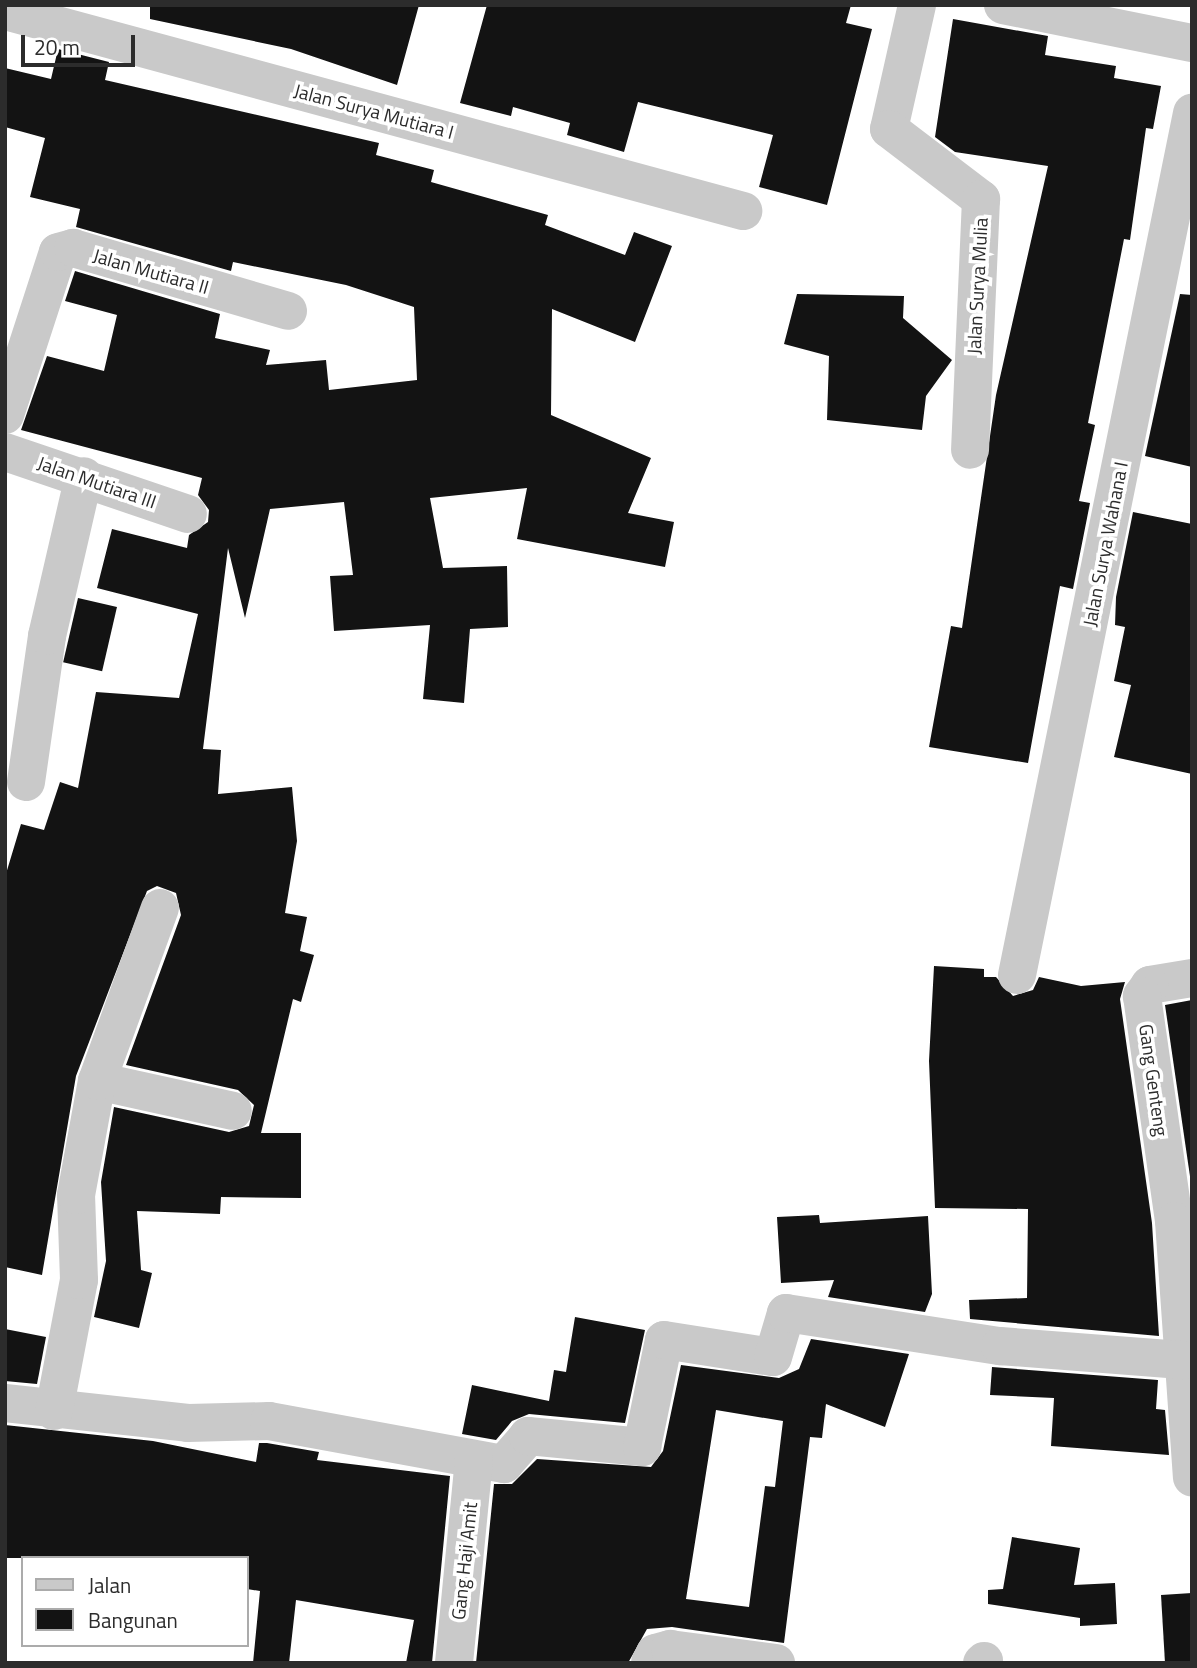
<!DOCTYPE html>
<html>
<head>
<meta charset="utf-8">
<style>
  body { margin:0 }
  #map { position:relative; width:1197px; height:1668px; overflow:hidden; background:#fff; font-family:"Titillium Web",sans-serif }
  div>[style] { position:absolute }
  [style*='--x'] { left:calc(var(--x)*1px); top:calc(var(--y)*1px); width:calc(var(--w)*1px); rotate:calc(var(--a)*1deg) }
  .building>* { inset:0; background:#131313; transform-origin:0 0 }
  .minor>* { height:38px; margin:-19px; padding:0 19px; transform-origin:19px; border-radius:19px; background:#c9c9c9 }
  span { translate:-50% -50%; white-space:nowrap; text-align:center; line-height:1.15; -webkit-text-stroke:7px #fff; paint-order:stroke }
  .street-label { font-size:19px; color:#2c2c2c }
  .frame { position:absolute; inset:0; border:7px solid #2c2c2c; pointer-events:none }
  .legend { position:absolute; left:21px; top:1556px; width:228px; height:91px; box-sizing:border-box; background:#fff; border:2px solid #ababab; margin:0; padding:9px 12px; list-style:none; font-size:21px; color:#2c2c2c }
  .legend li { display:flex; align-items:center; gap:14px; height:35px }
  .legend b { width:35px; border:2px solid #ababab }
  .scale { position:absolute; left:21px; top:35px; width:114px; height:32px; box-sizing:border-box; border:4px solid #2c2c2c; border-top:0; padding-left:9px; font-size:21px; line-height:24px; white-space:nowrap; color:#2c2c2c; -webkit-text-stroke:5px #fff; paint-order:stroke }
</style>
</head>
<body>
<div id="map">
  <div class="building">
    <div style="clip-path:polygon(150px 5px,419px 5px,397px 85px,291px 49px,150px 19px)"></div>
    <div style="clip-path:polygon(487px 5px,851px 5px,846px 23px,872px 29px,827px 205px,759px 187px,773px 135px,638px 102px,624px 152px,567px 135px,570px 123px,513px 107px,511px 116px,460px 103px)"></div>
    <div style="clip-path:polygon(953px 19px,1048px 36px,1045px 55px,1116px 66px,1114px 78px,1161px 86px,1153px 129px,1146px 128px,1130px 240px,1124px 239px,1088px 423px,1095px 425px,1079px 501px,1090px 503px,1073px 589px,1060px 586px,1028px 763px,929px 747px,951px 626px,962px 628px,996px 395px,1048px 166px,955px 152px,935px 137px)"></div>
    <div style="clip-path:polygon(58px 49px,109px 62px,105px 80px,379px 143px,376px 155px,434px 170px,431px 182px,548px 215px,545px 225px,625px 255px,634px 232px,672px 246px,635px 342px,552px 309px,551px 415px,651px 458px,628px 513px,674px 522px,665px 567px,517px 539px,527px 488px,430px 498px,443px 568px,507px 566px,508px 627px,470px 629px,464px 703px,423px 699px,430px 625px,334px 631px,330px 576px,353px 575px,344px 502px,270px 509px,245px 618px,228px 548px,203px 749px,221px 750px,218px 794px,292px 787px,297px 841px,285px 913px,307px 917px,300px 951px,314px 955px,301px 1002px,293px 999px,261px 1133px,301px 1133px,301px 1198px,221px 1197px,220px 1214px,137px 1211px,141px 1270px,152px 1273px,139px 1328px,94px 1317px,106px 1261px,101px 1182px,114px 1107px,229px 1132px,249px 1126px,254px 1105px,238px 1090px,126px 1065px,181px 915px,176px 893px,157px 886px,147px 891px,76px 1076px,42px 1275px,5px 1267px,5px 877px,21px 824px,44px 830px,60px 782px,78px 788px,96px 692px,179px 698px,198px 614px,97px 588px,112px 529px,187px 548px,189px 535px,208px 522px,209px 510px,198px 495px,202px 478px,21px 430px,47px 356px,104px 371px,117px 315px,65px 301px,75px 271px,220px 314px,215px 338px,270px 350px,266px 365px,326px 360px,329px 390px,417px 380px,414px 307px,346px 285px,233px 262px,231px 271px,76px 227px,80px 209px,30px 197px,45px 138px,5px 127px,5px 68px,51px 79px)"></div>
    <div style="clip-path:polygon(797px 294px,904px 296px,903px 318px,952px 360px,926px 396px,922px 430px,827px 420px,829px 356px,784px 344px)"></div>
    <div style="clip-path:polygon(1180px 294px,1192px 295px,1192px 467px,1145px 456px)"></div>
    <div style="clip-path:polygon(1133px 512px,1192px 524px,1192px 774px,1114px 757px,1131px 685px,1114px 681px,1125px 627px,1115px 625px,1116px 597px)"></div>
    <div style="left:78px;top:598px;width:40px;height:66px;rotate:13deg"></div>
    <div style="clip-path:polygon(934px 966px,984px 969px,984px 977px,996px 977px,1013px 996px,1033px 990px,1039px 977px,1081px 986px,1125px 982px,1120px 999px,1152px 1223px,1159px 1336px,970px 1319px,969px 1300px,1027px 1298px,1028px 1209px,935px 1208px,929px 1061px)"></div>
    <div style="clip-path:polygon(1192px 1000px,1192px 1190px,1165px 1005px)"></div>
    <div style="clip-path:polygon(819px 1215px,820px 1223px,928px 1216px,932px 1294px,925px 1312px,828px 1297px,834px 1280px,781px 1283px,777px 1217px)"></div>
    <div style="clip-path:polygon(575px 1317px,645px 1330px,625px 1423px,529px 1414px,512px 1421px,496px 1440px,462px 1434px,472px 1385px,549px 1401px,554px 1370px,566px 1372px)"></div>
    <div style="clip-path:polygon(5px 1329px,46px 1337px,37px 1384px,5px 1381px)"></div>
    <div style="clip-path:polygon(evenodd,811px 1339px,909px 1354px,885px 1427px,826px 1404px,822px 1438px,810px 1437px,784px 1643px,672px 1627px,647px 1629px,628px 1663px,476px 1663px,494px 1484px,512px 1484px,537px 1459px,651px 1467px,663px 1451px,681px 1365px,779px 1378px,799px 1369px,811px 1339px,716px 1410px,783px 1421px,775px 1487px,765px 1486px,749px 1607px,686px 1599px,716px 1410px)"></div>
    <div style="clip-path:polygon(992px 1367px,1158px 1380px,1156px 1409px,1165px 1410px,1169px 1455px,1051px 1446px,1054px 1398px,990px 1395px)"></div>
    <div style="clip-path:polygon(5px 1425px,153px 1441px,256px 1462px,259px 1443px,267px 1443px,319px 1452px,317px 1460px,450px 1476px,432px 1663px,406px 1663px,414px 1620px,296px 1600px,289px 1663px,253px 1663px,260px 1591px,247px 1589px,247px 1558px,5px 1558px)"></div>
    <div style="clip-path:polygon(1012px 1537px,1080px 1548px,1074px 1585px,1115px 1583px,1117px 1624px,1080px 1626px,1080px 1618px,988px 1604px,988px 1590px,1003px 1589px)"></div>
    <div style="clip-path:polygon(1192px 1593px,1192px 1663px,1165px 1663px,1161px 1595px)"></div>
  </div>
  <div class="minor">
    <div style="--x:917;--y:5;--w:127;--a:102.7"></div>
    <div style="--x:889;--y:129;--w:116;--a:37.3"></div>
    <div style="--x:981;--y:199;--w:251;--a:92.5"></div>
    <div style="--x:1003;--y:5;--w:193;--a:11.4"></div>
    <div style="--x:5;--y:11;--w:765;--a:15.16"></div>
    <div style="--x:5;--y:415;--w:171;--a:-72"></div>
    <div style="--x:58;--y:252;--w:16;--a:-15"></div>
    <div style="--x:73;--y:248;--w:224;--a:16.3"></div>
    <div style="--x:5;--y:452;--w:193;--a:18.7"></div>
    <div style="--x:26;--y:782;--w:148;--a:-81.8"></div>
    <div style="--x:47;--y:636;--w:164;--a:-77"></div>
    <div style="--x:1017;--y:975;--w:880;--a:-78.52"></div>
    <div style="--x:1192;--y:978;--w:43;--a:170.5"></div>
    <div style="--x:1150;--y:985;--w:14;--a:126"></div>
    <div style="--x:1142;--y:996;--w:227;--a:81.9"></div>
    <div style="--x:1174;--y:1221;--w:257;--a:86"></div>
    <div style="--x:97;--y:1081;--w:139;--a:12.4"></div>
    <div style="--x:5;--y:1403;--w:184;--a:6.2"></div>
    <div style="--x:188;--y:1423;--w:81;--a:-1.4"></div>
    <div style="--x:269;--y:1421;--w:239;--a:10.4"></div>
    <div style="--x:504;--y:1464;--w:37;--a:-49"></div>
    <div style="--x:528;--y:1436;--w:115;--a:5.5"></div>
    <div style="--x:642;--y:1447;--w:109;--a:-78.4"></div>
    <div style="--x:664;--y:1340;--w:110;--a:8.9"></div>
    <div style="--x:773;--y:1357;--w:46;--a:-73.5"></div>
    <div style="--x:786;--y:1313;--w:217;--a:8.8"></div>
    <div style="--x:1000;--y:1346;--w:185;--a:4.4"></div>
    <div style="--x:54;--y:1411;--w:133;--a:-79.2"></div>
    <div style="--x:79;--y:1280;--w:85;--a:-92"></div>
    <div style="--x:76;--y:1195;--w:116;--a:-79.6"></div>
    <div style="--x:97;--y:1081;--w:184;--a:-70"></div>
    <div style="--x:454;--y:1663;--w:204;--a:-84.4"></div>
    <div style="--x:650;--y:1663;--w:11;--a:-63"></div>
    <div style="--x:655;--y:1653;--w:16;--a:-15"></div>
    <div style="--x:670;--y:1649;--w:107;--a:7.5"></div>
    <div style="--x:982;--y:1663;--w:3;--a:-45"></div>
  </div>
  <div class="street-label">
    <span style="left:374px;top:111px;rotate:15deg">Jalan Surya Mutiara I</span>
    <span style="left:151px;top:271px;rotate:16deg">Jalan Mutiara II</span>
    <span style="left:977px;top:286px;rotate:-87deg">Jalan Surya Mulia</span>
    <span style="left:97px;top:482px;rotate:19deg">Jalan Mutiara III</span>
    <span style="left:1105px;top:544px;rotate:-79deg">Jalan Surya Wahana I</span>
    <span style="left:1154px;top:1080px;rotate:82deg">Gang Genteng</span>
    <span style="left:464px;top:1561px;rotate:-84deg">Gang Haji Amit</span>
  </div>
  <div class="frame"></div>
  <ul class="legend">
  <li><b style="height:9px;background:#c9c9c9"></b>Jalan</li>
  <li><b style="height:19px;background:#131313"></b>Bangunan</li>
  </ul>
  <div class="scale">20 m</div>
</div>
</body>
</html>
